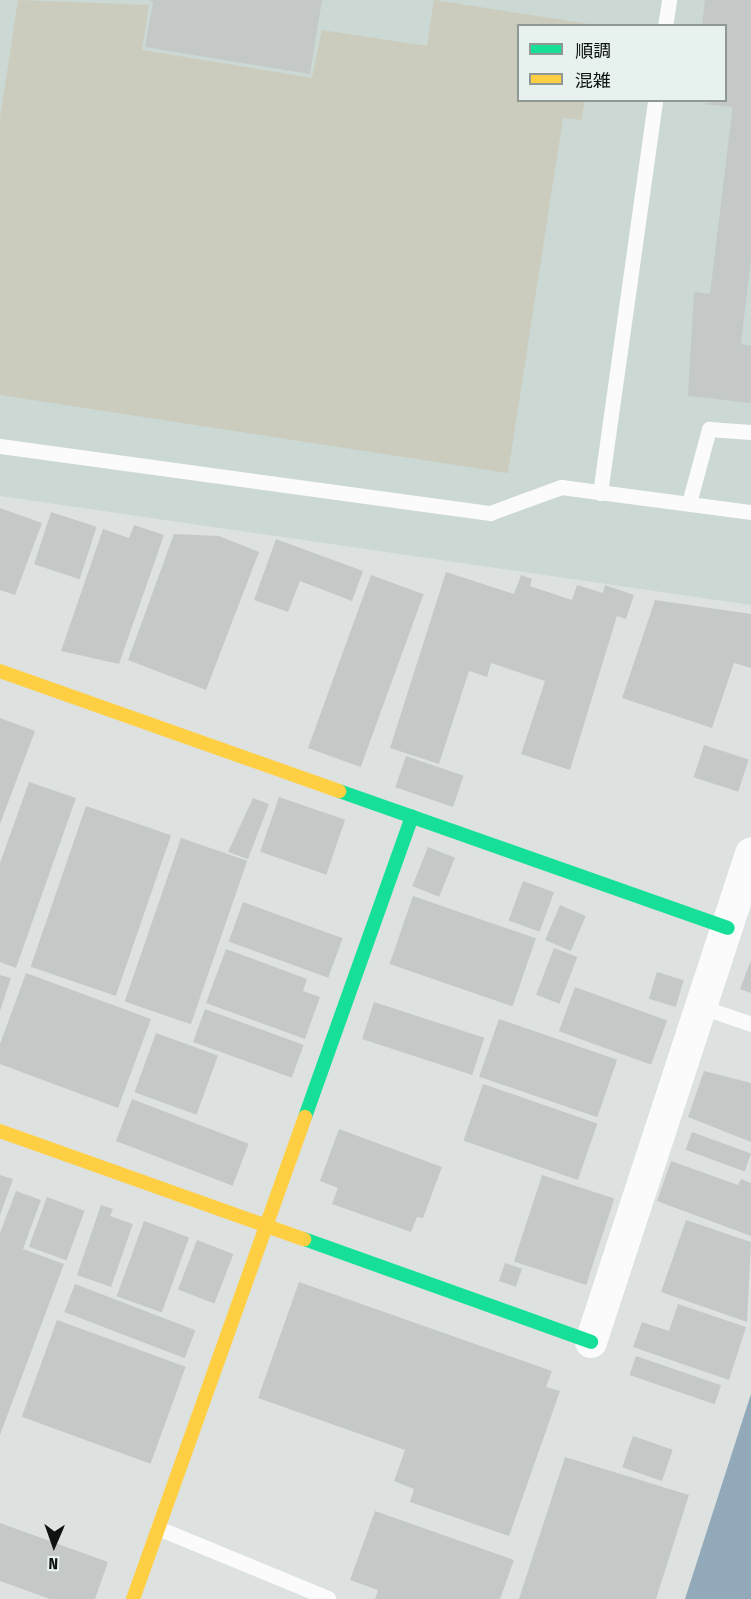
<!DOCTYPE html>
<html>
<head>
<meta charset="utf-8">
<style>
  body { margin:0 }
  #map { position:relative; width:751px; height:1599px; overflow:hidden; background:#dde2e0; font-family:"Fira Sans Condensed","Noto Sans JP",sans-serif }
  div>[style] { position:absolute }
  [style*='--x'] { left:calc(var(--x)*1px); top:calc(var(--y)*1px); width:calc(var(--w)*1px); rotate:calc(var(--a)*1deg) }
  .built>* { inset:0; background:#cbd8d3 }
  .green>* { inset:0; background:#cbccbd }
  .water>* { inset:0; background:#91a9b8 }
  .building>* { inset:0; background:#c4c9c8; transform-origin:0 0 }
  .lane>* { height:15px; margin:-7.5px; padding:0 7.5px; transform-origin:7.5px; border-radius:7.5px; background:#fafbfa }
  .street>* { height:32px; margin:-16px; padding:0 16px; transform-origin:16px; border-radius:16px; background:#fafbfa }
  .fast>* { height:14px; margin:-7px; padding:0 7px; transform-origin:7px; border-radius:7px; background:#16e098 }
  .slow>* { height:14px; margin:-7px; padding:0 7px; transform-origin:7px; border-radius:7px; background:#ffcf43 }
  span { translate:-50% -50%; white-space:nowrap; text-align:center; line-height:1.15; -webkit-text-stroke:5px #e7f2ee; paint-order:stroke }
  .legend { position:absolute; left:517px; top:24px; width:210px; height:78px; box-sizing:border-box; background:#e7f2ee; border:2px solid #909896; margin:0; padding:8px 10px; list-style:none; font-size:18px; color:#0e1211 }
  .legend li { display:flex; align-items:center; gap:12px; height:30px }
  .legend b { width:30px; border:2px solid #909896 }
  .north { position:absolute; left:24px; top:1515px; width:60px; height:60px; -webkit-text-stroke:4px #e7f2ee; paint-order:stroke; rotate:182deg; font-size:16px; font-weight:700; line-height:24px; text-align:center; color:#0e1211 }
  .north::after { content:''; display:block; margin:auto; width:21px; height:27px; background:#0e1211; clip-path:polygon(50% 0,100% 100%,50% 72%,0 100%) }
</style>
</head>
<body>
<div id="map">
  <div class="built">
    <div style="clip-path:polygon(evenodd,0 0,751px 0,751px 605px,0 496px,0 0,518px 26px,726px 26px,726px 100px,518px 100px,518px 26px)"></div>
  </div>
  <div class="green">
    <div style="clip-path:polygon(18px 0,149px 5px,142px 50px,312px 78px,322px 30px,427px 46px,434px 0,596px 25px,518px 26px,518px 100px,585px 101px,581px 120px,563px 118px,508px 473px,0 395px,0 118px)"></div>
  </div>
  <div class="water">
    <div style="clip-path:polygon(751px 1394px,751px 1599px,685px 1599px)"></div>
  </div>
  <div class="building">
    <div style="clip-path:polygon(149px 0,322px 0,310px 74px,145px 47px,153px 2px)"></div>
    <div style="clip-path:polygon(705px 0,751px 0,751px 259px,741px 344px,751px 346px,751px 403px,688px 396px,694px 292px,710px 294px,732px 112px,732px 107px,702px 104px,726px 100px,726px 26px,702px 26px)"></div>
    <div style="clip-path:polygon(0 508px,42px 523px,15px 595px,0 590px)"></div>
    <div style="left:51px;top:512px;width:48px;height:55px;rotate:18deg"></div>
    <div style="clip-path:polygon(134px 525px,164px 535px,119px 664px,61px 651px,103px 529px,129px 538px)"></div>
    <div style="clip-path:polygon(174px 534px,219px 536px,259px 552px,206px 690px,128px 660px)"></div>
    <div style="clip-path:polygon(276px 539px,363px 571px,352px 601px,300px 581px,288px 612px,254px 600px)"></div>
    <div style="clip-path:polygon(446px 572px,514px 594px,521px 575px,532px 579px,530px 586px,572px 600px,577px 585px,603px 593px,605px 585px,634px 595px,626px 619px,617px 616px,570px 770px,521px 754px,545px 681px,491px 663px,487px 677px,469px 671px,439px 764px,390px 748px)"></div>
    <div style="left:371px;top:575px;width:56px;height:184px;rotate:20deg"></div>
    <div style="clip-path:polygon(655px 600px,751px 614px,751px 668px,734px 663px,712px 728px,622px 698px)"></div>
    <div style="clip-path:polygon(0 718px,35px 731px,0 824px)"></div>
    <div style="left:704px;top:745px;width:47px;height:34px;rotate:18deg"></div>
    <div style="left:406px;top:756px;width:61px;height:33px;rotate:19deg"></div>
    <div style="clip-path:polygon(29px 782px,76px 798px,16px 968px,0 962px,0 863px)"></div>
    <div style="left:279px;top:797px;width:70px;height:58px;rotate:19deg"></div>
    <div style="clip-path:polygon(253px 798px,269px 804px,248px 859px,228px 852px)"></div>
    <div style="left:86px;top:806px;width:90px;height:170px;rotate:19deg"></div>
    <div style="left:181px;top:838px;width:70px;height:173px;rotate:19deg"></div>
    <div style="left:428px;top:847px;width:29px;height:42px;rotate:22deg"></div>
    <div style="left:523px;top:881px;width:33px;height:42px;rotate:20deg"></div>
    <div style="left:413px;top:896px;width:130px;height:72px;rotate:19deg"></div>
    <div style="left:243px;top:902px;width:106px;height:42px;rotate:20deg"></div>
    <div style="left:560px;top:905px;width:28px;height:38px;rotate:23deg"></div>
    <div style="left:554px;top:948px;width:25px;height:50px;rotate:21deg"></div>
    <div style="clip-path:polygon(226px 949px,307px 979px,303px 991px,320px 997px,305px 1039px,206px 1003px)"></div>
    <div style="clip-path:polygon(751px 960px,751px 993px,740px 989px)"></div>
    <div style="left:657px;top:972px;width:28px;height:28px;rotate:17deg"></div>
    <div style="clip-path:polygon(26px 973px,151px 1019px,118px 1108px,0 1064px,0 1044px)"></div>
    <div style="clip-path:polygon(0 975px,11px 978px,0 1011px)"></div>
    <div style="left:575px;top:987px;width:98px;height:47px;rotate:20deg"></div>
    <div style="left:374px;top:1002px;width:116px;height:39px;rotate:18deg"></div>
    <div style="left:205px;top:1009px;width:105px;height:35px;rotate:20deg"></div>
    <div style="left:499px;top:1019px;width:125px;height:61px;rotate:19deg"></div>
    <div style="left:156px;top:1033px;width:66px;height:63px;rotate:20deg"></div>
    <div style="clip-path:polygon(704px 1071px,751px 1083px,751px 1142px,688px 1117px)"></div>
    <div style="left:483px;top:1084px;width:121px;height:60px;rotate:19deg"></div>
    <div style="left:132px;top:1099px;width:125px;height:45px;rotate:21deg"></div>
    <div style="clip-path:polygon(339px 1129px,442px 1167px,423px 1218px,417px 1217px,411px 1232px,332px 1204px,338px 1188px,320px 1181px)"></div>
    <div style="left:692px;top:1132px;width:63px;height:19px;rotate:20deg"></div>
    <div style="clip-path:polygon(671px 1161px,738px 1185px,741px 1179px,751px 1183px,751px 1236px,657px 1201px)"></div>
    <div style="clip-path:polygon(0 1175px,13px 1179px,0 1215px)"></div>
    <div style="left:542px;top:1175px;width:76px;height:91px;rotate:18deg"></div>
    <div style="clip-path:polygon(16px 1191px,41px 1200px,23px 1249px,64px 1264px,0 1435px,0 1233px)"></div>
    <div style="left:47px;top:1197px;width:40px;height:53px;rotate:20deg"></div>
    <div style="clip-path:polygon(101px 1205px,113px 1209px,110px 1216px,133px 1224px,111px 1287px,77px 1275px)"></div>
    <div style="clip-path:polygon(686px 1220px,751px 1242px,747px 1322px,661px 1292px)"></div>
    <div style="left:144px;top:1221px;width:48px;height:80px;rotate:20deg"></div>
    <div style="left:197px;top:1240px;width:39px;height:53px;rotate:21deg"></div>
    <div style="left:505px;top:1263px;width:18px;height:19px;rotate:19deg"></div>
    <div style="clip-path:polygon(299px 1282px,552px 1371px,546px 1387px,560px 1391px,509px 1536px,410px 1502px,414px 1489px,394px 1481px,405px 1450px,258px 1398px)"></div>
    <div style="left:75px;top:1284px;width:129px;height:30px;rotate:21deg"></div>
    <div style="clip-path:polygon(678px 1304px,746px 1327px,729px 1380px,633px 1347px,642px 1322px,669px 1331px)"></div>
    <div style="left:57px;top:1320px;width:137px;height:103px;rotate:20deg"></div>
    <div style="left:636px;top:1356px;width:90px;height:20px;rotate:19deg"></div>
    <div style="left:633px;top:1436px;width:42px;height:33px;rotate:19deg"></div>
    <div style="clip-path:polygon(565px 1457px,689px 1495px,656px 1599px,519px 1599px)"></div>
    <div style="clip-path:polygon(375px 1511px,514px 1560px,500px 1599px,375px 1599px,378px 1590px,350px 1580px)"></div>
    <div style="clip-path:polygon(0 1523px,108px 1562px,95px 1599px,50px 1599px,0 1581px)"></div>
  </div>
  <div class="lane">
    <div style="--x:665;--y:26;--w:26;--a:-81"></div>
    <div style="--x:0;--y:446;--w:495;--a:7.8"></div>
    <div style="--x:490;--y:513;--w:76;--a:-20.1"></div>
    <div style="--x:561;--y:487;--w:192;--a:7.5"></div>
    <div style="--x:600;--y:493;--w:397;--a:-82"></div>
    <div style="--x:689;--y:503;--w:77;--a:-74.9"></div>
    <div style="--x:709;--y:429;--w:42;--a:4.1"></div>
    <div style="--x:702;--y:1007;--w:52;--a:19.1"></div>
    <div style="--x:158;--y:1528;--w:184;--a:22.4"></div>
  </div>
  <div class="street">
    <div style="--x:591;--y:1342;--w:514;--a:-71.85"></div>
  </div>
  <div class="fast">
    <div style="--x:339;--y:791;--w:412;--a:19.4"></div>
    <div style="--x:305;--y:1117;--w:319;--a:-70.4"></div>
    <div style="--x:304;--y:1239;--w:305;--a:19.7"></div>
  </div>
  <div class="slow">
    <div style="--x:0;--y:671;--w:360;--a:19.5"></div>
    <div style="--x:0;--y:1131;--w:323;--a:19.6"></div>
    <div style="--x:133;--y:1599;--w:512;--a:-70.36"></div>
  </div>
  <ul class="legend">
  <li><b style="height:8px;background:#16e098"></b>順調</li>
  <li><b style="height:8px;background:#ffcf43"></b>混雑</li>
  </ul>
  <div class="north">N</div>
</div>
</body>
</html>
